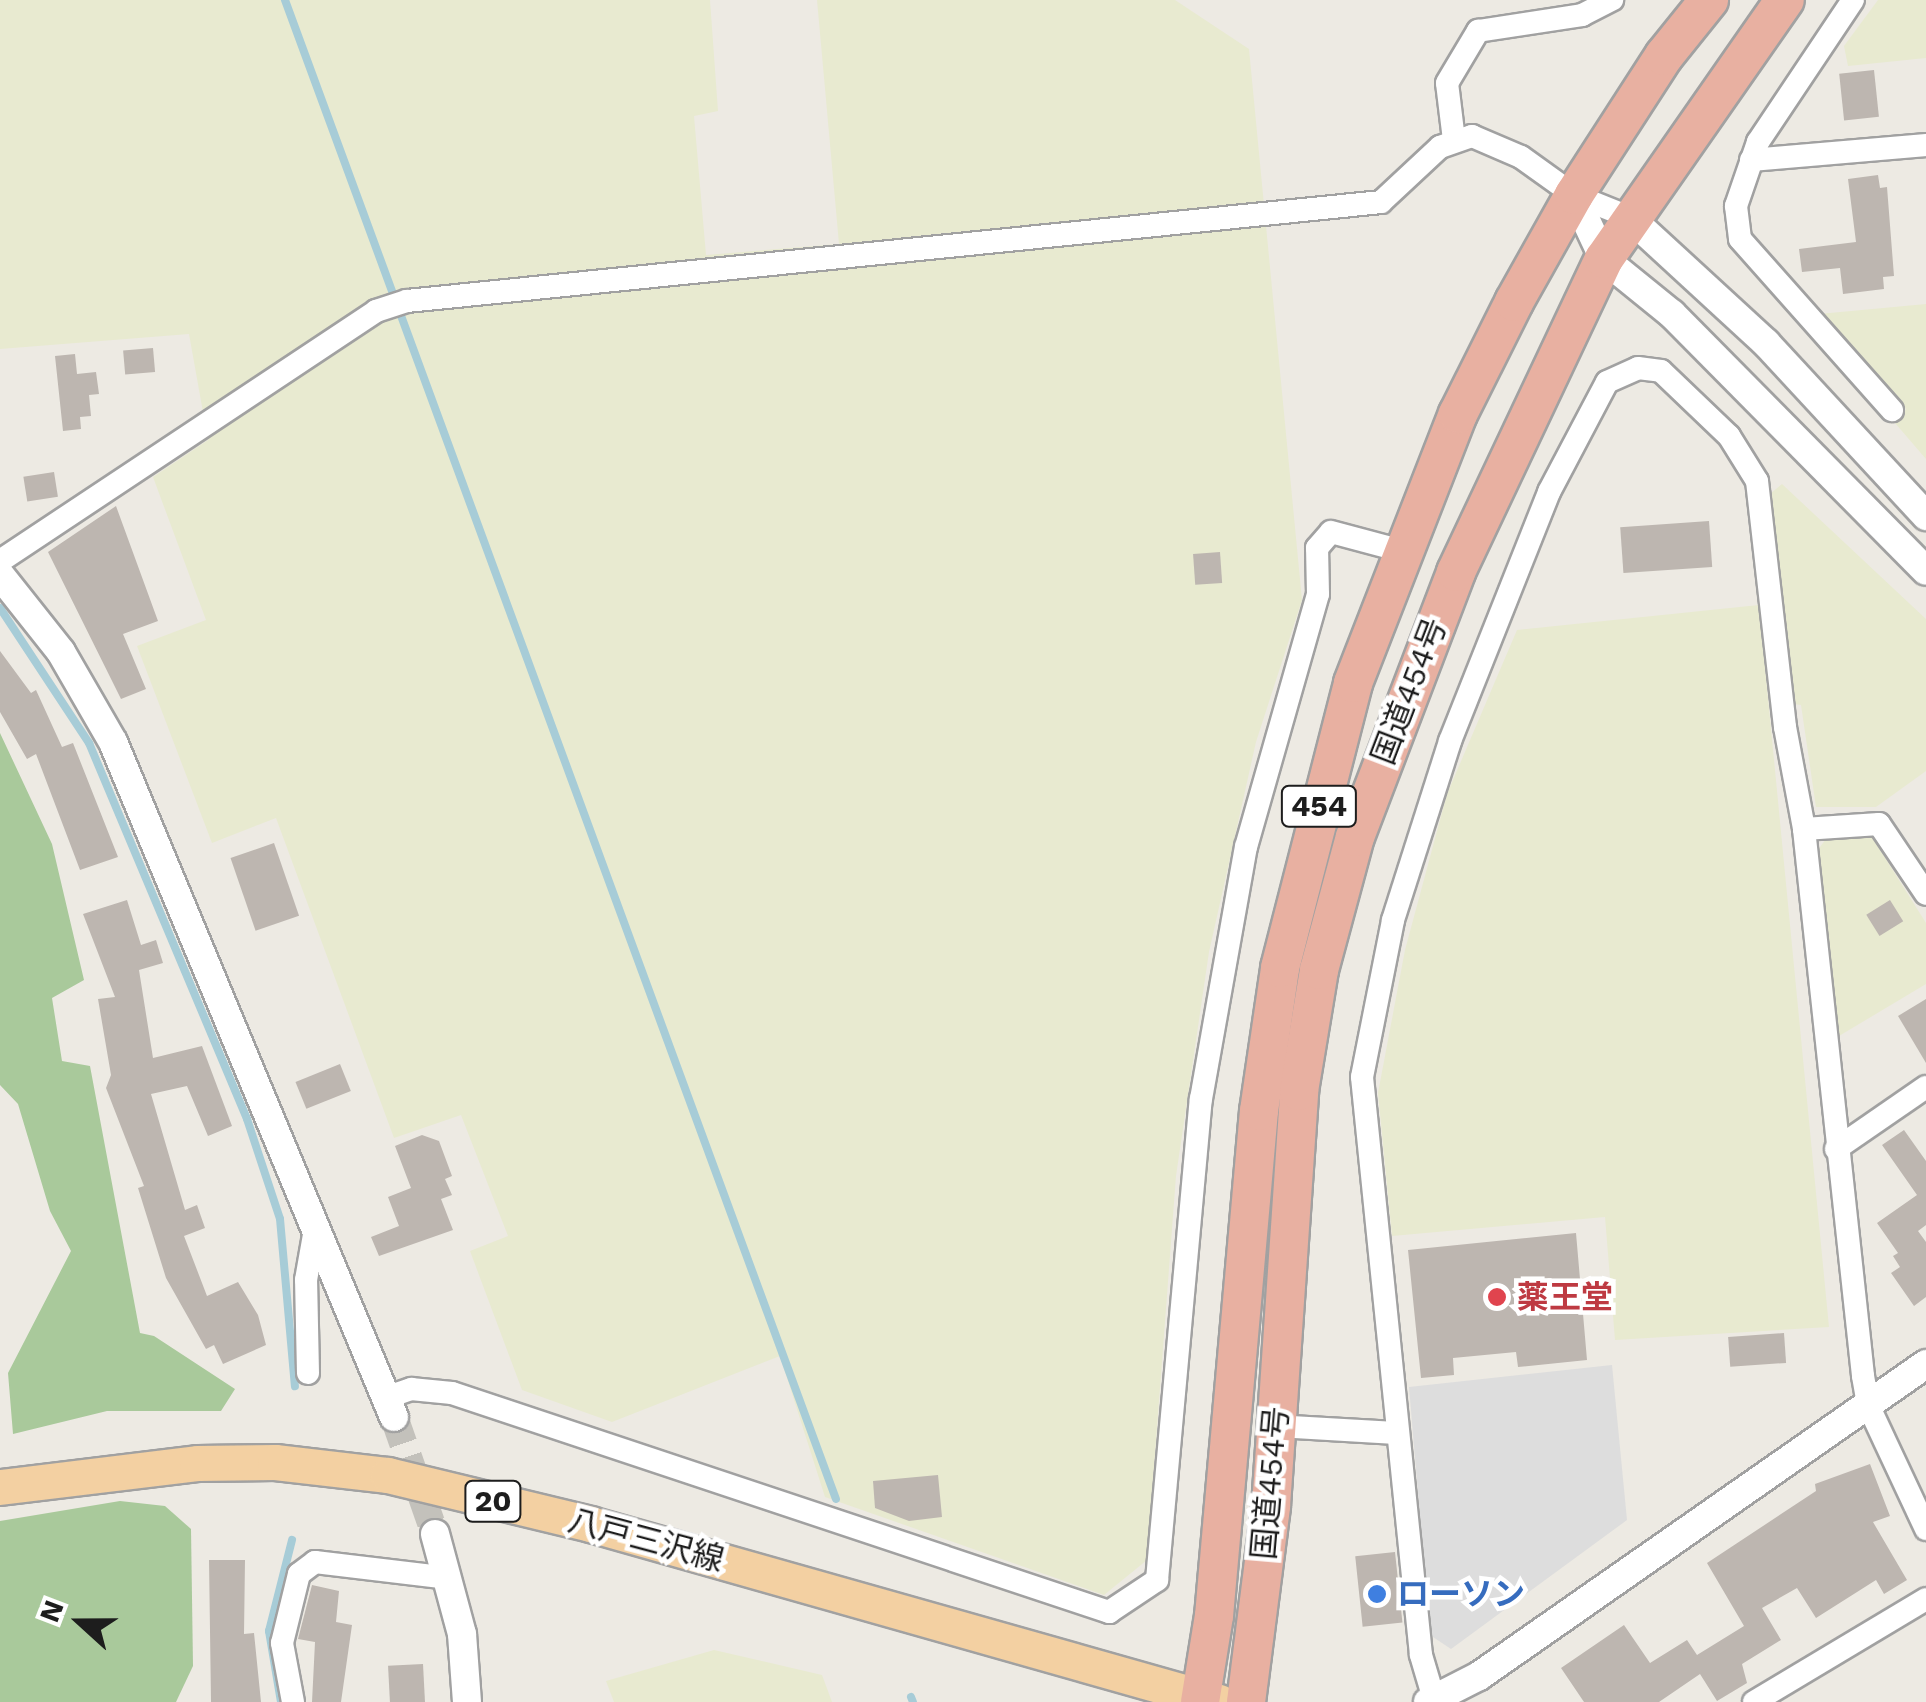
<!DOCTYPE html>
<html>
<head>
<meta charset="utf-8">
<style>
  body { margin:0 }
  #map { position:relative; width:1926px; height:1702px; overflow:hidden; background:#edeae3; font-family:"Work Sans","Noto Sans JP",sans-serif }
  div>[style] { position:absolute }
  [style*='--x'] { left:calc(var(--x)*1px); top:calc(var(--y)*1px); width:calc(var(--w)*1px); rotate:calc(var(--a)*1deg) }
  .farmland>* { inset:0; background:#e8ead0 }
  .forest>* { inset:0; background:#a9c99b }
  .parking>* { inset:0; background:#ddd }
  .stream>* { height:8px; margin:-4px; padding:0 4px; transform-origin:4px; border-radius:4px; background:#a7ccd7 }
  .building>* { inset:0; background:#bdb6b0; transform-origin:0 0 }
  .tertiary-tunnel>* { height:28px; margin-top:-14px; transform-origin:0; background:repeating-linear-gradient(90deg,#c3c1bb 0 28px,transparent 0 42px) }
  .roads { filter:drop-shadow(2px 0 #a1a1a1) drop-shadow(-2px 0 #a1a1a1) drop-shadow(0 2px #a1a1a1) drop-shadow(0 -2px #a1a1a1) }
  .minor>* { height:22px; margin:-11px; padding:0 11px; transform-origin:11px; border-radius:11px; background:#fff }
  .tertiary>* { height:28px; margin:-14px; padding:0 14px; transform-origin:14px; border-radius:14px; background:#fff }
  .primary>* { height:35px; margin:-17.5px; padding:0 17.5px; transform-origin:17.5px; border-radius:17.5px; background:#f3d0a2 }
  .trunk>* { height:38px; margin:-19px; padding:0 19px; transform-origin:19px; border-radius:19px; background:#e8b0a1 }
  .dots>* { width:28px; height:28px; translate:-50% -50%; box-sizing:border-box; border:5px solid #fff; border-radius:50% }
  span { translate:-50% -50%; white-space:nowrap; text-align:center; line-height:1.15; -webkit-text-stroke:9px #fff; paint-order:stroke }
  .shield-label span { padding:2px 8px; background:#fff; border:2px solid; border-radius:8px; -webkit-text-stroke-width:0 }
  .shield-label { font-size:30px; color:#1d1d1d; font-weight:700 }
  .street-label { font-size:32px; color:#1d1d1d }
  .health-label { font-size:32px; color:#be3a42; font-weight:700 }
  .left { translate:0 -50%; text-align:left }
  .shop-label { font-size:32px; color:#366cbe; font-weight:700 }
  .north { position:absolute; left:30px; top:1572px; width:100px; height:100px; -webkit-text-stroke:8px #fff; paint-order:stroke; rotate:291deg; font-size:28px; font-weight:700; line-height:40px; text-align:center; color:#1d1d1d }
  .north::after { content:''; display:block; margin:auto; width:35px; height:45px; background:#1d1d1d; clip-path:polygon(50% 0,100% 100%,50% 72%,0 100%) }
</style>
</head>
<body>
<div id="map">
  <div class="farmland">
    <div style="clip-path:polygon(0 0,710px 0,718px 111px,694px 116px,706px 255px,839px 244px,817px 0,1175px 0,1249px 49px,1302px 600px,1256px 742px,1209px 952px,1176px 1176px,1147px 1560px,1104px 1595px,825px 1497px,780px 1356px,612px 1422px,522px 1390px,470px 1251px,508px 1236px,461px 1115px,394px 1138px,276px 818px,212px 843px,137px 646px,206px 620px,153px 477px,208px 440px,189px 334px,0 349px)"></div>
    <div style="clip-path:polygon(1878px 0,1926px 0,1926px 58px,1848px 66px,1844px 46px)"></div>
    <div style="clip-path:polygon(1926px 304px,1926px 459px,1895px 423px,1906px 409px,1819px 314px)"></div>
    <div style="clip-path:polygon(1782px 484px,1926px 619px,1926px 771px,1876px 807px,1816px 807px,1801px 705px,1793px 704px,1771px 493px)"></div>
    <div style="clip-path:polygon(1759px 605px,1829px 1327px,1615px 1340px,1605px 1217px,1392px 1236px,1378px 1093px,1405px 950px,1447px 794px,1517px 630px)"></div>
    <div style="clip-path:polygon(1872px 837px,1926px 923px,1926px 984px,1839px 1036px,1817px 851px,1826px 839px)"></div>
    <div style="clip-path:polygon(714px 1650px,822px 1675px,832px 1702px,614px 1702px,606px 1681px)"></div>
  </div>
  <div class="forest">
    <div style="clip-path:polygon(0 733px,52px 844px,84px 980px,52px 998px,62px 1061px,90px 1066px,140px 1333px,154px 1336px,235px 1389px,221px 1411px,107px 1411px,13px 1434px,8px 1373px,71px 1251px,50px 1211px,18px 1104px,0 1085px)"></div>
    <div style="clip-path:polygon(120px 1501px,165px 1506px,191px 1529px,193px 1666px,176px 1702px,0 1702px,0 1521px)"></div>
  </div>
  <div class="parking">
    <div style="clip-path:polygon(1612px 1365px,1627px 1520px,1451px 1649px,1430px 1635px,1409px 1387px)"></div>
  </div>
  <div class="stream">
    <div style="--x:285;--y:0;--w:1597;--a:69.82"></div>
    <div style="--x:0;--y:608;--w:162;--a:56.6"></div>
    <div style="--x:89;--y:743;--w:408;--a:67.2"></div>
    <div style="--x:247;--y:1119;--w:105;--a:71.7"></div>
    <div style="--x:280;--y:1219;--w:168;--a:84.9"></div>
    <div style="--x:911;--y:1697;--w:5;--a:68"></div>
    <div style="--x:281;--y:1702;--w:72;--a:-99.6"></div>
    <div style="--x:269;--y:1631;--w:94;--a:-75.8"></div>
  </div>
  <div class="building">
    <div style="left:1874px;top:70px;width:47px;height:35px;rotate:84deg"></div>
    <div style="clip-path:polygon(1878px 175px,1880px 188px,1887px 187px,1894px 276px,1883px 277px,1884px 289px,1843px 294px,1840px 268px,1802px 272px,1799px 249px,1856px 242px,1848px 179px)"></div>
    <div style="left:153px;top:348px;width:24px;height:30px;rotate:85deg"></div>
    <div style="clip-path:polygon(75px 354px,77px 374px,96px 372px,99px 394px,89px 395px,91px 416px,80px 417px,81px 429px,63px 431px,55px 356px)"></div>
    <div style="left:54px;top:472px;width:25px;height:31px;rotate:81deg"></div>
    <div style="clip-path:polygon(116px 506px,158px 621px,123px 634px,146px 689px,121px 699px,48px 552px)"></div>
    <div style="left:1709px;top:521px;width:46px;height:89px;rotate:86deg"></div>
    <div style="left:1220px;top:552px;width:31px;height:27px;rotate:86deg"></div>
    <div style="clip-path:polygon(0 651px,31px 693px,36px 690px,62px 747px,73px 743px,118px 857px,80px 870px,36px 754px,27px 759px,0 712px)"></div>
    <div style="left:274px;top:843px;width:77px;height:46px;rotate:71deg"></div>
    <div style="clip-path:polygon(127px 900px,141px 945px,156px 940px,163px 963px,139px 970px,153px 1058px,202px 1046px,232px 1126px,208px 1136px,187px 1086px,151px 1094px,185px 1210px,197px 1205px,205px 1228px,184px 1236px,207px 1296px,238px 1282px,258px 1315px,266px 1345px,223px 1364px,214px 1345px,206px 1349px,166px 1278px,138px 1188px,144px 1186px,106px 1088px,111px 1075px,98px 999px,115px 997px,83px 914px)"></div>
    <div style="left:1890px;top:900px;width:25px;height:28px;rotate:58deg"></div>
    <div style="clip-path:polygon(1926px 999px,1926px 1063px,1898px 1016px)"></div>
    <div style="left:340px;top:1064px;width:29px;height:48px;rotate:68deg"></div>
    <div style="clip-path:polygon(1904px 1130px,1926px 1161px,1926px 1225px,1918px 1231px,1926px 1242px,1926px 1297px,1914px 1306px,1891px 1273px,1900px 1267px,1893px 1256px,1898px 1253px,1877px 1223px,1917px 1195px,1882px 1145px)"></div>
    <div style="clip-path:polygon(422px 1135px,439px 1141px,452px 1176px,445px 1179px,452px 1195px,441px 1199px,453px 1230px,379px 1256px,371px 1237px,399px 1226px,388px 1197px,411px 1188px,395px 1146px)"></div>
    <div style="clip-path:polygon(1576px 1233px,1587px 1360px,1518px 1367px,1516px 1352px,1453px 1358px,1454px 1375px,1421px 1378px,1408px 1250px)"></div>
    <div style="left:1784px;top:1333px;width:30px;height:56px;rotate:86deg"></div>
    <div style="clip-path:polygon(1870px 1464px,1890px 1516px,1873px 1522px,1907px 1580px,1884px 1594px,1876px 1580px,1816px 1618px,1797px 1588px,1762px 1608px,1781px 1640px,1742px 1664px,1747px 1683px,1717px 1701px,1700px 1674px,1659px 1702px,1584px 1702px,1561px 1668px,1624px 1625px,1650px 1663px,1687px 1640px,1697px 1655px,1744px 1626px,1707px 1563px,1816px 1491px,1815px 1484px)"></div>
    <div style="clip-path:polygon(938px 1475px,942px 1517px,909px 1521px,875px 1508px,873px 1481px)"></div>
    <div style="left:1395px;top:1552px;width:71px;height:40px;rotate:84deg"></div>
    <div style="clip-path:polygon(209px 1560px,245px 1560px,244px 1634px,254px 1633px,261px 1702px,211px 1702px)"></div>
    <div style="clip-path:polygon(312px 1585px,339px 1591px,336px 1622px,352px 1625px,341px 1702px,312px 1702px,315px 1642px,298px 1639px)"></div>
    <div style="left:423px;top:1664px;width:38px;height:35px;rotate:87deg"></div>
  </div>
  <div class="tertiary-tunnel">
    <div style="--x:394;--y:1417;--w:124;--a:70.7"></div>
  </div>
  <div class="roads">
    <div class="minor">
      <div style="--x:1853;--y:0;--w:171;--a:123.8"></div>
      <div style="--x:1758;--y:142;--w:68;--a:109"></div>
      <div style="--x:1736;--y:206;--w:33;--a:83"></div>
      <div style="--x:1740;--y:239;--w:229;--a:48.4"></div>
      <div style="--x:1454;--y:140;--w:57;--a:-97"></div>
      <div style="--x:1447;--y:83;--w:61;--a:-59.2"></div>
      <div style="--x:1478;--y:31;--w:105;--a:-8.7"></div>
      <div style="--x:1582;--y:15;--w:34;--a:-27"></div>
      <div style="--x:1751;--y:160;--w:176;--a:-4.9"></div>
      <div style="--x:0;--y:561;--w:452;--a:-33.6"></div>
      <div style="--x:376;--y:311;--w:33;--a:-18"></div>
      <div style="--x:407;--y:301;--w:979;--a:-5.8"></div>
      <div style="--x:1381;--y:202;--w:81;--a:-43"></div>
      <div style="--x:1440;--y:147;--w:34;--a:-19"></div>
      <div style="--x:1472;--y:136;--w:53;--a:23.2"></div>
      <div style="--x:1521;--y:157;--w:65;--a:35.6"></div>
      <div style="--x:1574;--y:195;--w:59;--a:21.8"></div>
      <div style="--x:1804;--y:829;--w:75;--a:-3.8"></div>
      <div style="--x:1879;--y:824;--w:84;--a:56.1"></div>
      <div style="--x:1836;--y:1149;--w:109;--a:-34.6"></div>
      <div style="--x:308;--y:1373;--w:93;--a:-91.2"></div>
      <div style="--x:306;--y:1280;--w:52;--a:-80"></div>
      <div style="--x:385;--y:1398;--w:28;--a:-19"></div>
      <div style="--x:411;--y:1389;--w:41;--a:5.6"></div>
      <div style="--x:452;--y:1393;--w:693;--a:18.43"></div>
      <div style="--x:1109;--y:1612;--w:58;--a:-33.7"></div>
      <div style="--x:1157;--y:1580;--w:483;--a:-84.8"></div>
      <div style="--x:1201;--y:1099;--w:256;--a:-79.9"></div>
      <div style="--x:1246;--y:847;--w:263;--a:-74.1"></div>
      <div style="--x:1318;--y:594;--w:46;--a:-91.2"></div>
      <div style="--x:1317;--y:548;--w:21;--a:-49"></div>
      <div style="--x:1331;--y:532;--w:73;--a:15"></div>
      <div style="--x:1276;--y:1426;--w:122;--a:3.3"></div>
      <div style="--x:1434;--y:1699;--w:46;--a:-106.5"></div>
      <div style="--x:1421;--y:1655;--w:581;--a:-95.83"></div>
      <div style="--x:1362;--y:1077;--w:160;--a:-78.8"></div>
      <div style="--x:1393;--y:920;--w:188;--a:-72.3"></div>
      <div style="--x:1450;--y:741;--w:268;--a:-68.3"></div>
      <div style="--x:1549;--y:492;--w:124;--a:-62.2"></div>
      <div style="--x:1607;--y:382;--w:34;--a:-24"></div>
      <div style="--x:1638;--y:368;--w:23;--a:7"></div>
      <div style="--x:1661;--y:371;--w:94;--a:43.7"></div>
      <div style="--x:1729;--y:436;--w:53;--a:58.1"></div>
      <div style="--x:1757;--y:481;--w:248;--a:83.5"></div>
      <div style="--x:1785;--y:727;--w:104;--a:79.4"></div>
      <div style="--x:1804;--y:829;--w:550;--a:83.84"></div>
      <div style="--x:1863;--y:1376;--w:29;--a:80"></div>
      <div style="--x:1868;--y:1405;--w:137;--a:64.9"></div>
      <div style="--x:293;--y:1702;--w:60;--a:-100.6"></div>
      <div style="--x:282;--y:1643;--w:71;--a:-76.2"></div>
      <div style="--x:299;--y:1574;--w:20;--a:-37"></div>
      <div style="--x:315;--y:1562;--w:135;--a:6.8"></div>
      <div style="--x:1754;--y:1702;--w:200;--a:-30.9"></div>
    </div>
    <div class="tertiary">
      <div style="--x:1574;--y:195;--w:71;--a:64.9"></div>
      <div style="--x:1604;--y:259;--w:87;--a:39"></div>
      <div style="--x:1672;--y:314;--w:361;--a:45.3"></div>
      <div style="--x:1629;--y:217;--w:186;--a:42.6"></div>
      <div style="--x:1766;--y:343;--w:236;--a:47.2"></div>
      <div style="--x:0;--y:575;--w:98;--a:51.6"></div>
      <div style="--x:61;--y:652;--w:104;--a:60"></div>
      <div style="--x:113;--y:742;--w:731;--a:67.4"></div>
      <div style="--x:435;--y:1534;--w:104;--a:74.9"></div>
      <div style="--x:462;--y:1634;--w:68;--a:85.8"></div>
      <div style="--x:1428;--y:1702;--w:57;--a:-27"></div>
      <div style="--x:1479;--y:1676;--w:545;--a:-34.91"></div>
    </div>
    <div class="primary">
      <div style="--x:0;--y:1487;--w:198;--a:-6.9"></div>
      <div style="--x:197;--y:1463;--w:78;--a:-0.7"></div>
      <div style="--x:275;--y:1462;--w:114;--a:6.6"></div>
      <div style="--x:388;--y:1475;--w:208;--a:13.6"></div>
      <div style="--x:590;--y:1524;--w:654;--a:15.8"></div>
    </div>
    <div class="trunk">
      <div style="--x:1200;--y:1702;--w:87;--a:-80.8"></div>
      <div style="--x:1214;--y:1616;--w:507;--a:-84.91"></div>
      <div style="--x:1259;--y:1111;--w:145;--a:-81.6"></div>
      <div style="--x:1280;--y:968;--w:294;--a:-75.6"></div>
      <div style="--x:1353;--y:683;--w:289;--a:-68.7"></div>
      <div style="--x:1458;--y:414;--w:125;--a:-63.4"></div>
      <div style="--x:1514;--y:302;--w:123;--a:-60.7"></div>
      <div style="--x:1574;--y:195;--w:166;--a:-57.1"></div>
      <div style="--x:1664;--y:56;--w:72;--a:-51.2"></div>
      <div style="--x:1246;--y:1702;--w:198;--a:-82.7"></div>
      <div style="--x:1271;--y:1506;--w:416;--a:-86.1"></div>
      <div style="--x:1299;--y:1091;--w:123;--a:-80.6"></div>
      <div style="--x:1319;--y:970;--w:138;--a:-74.9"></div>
      <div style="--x:1355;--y:837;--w:284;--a:-69.1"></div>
      <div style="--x:1456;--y:572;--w:346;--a:-64.7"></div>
      <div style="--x:1604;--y:259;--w:316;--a:-55.1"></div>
    </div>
  </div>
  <div class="dots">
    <div style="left:1497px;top:1297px;background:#e0444e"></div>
    <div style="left:1377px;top:1594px;background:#3f7fe0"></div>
  </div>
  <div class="shield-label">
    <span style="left:1319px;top:806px">454</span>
    <span style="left:493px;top:1501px">20</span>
  </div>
  <div class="street-label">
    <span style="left:1409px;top:691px;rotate:-69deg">国道454号</span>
    <span style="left:1270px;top:1483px;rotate:-85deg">国道454号</span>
    <span style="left:646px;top:1540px;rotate:15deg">八戸三沢線</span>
  </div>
  <div class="health-label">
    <span class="left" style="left:1517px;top:1297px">薬王堂</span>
  </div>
  <div class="shop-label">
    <span class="left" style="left:1397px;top:1594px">ローソン</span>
  </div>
  <div class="north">N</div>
</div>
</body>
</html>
